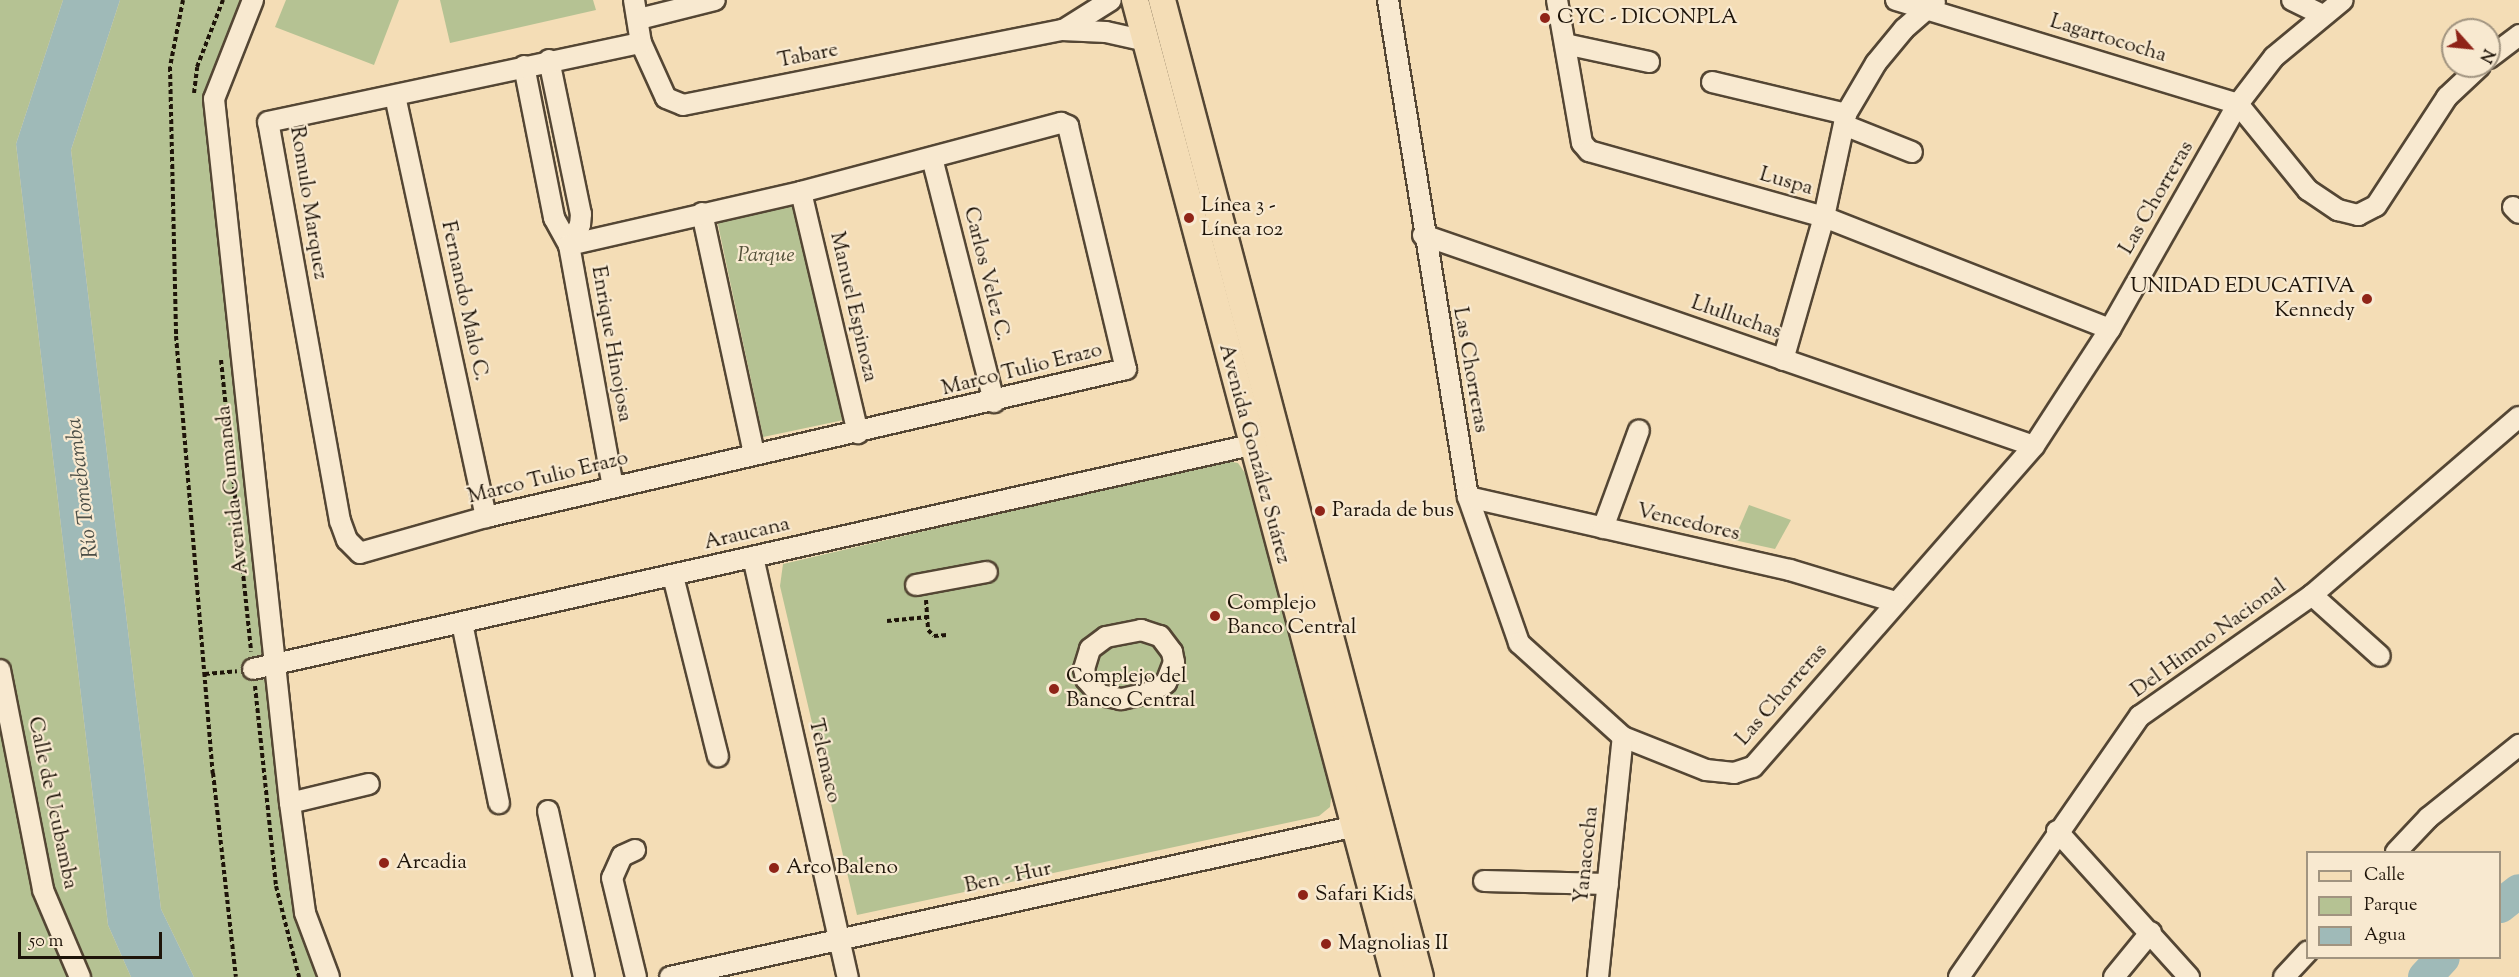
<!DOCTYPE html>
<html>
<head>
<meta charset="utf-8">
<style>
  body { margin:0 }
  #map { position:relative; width:2519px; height:977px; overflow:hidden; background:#f4ddb6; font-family:"Sorts Mill Goudy",serif }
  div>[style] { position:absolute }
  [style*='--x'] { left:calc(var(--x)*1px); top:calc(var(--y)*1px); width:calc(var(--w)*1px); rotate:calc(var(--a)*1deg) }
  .green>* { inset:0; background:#b5c293; transform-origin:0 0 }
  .water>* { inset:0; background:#9fbab8 }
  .river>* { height:34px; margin:-17px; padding:0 17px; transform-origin:17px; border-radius:17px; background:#9fbab8 }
  .path>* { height:4px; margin-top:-2px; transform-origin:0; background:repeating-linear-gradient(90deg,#1e1409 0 4.5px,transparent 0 7.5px) }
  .roads { filter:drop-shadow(2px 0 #544634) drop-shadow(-2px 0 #544634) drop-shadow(0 2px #544634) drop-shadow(0 -2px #544634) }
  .minor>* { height:20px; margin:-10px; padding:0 10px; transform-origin:10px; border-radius:10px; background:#f8e9d0 }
  .major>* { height:26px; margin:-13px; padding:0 13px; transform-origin:13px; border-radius:13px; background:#f4ddb6 }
  .dots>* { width:16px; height:16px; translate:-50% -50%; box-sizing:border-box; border:3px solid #f8e9d0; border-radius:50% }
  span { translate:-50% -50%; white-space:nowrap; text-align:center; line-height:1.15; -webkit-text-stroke:4.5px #f8e9d0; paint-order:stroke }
  .poi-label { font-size:21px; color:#1e1409 }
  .left { translate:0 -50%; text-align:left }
  .right { translate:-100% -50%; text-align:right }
  .street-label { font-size:21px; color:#1e1409 }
  .park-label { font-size:21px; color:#535139; font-style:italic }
  .water-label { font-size:22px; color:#4b4e46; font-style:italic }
  .legend { position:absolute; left:2306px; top:851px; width:195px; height:108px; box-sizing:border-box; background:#f8e9d0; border:2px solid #a19480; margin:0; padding:8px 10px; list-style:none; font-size:18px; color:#1e1409 }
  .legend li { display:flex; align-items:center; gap:12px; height:30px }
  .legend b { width:30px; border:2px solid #a19480 }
  .north { position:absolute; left:2441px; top:18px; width:60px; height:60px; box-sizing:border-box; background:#f8e9d0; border:2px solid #a19480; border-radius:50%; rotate:117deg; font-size:16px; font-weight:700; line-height:24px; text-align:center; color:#1e1409 }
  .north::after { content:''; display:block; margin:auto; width:21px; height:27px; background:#8f2418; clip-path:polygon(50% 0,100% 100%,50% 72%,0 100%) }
  .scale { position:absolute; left:18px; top:932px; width:144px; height:27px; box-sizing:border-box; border:3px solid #1e1409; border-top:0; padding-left:8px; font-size:18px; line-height:21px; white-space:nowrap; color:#1e1409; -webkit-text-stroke:4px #f8e9d0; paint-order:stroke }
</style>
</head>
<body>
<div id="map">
  <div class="green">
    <div style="clip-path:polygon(0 0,63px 0,16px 144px,108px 925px,131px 977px,0 977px)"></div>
    <div style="clip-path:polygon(120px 0,251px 0,215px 99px,290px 803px,329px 977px,194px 977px,161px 909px,71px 150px)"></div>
    <div style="clip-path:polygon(286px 0,399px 0,374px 65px,275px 27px)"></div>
    <div style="clip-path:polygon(440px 0,593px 0,596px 10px,450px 43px)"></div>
    <div style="left:796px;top:202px;width:223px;height:81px;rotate:78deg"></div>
    <div style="clip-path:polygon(1226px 461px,1238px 463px,1245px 473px,1332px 791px,1330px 807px,1319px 816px,857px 915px,780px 586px,783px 564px)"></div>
    <div style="clip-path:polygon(1749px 505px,1791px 520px,1775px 549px,1734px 540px)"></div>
  </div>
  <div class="water">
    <div style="clip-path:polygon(63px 0,120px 0,71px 150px,161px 909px,194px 977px,131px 977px,108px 925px,16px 144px)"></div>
  </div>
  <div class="river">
    <div style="--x:2500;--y:906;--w:24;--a:-38"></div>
    <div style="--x:2425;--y:977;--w:26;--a:-47"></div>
  </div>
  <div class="path">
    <div style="--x:183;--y:0;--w:68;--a:101"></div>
    <div style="--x:170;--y:67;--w:269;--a:88.7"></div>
    <div style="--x:176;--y:336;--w:439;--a:85.2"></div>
    <div style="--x:213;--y:773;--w:205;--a:83.6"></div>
    <div style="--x:194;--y:93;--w:26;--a:-83"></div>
    <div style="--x:197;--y:67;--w:72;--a:-68.8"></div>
    <div style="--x:221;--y:360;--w:293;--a:84.1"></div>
    <div style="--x:926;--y:600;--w:30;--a:86"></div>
    <div style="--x:928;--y:630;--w:8;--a:45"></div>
    <div style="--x:934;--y:636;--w:13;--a:-4"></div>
    <div style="--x:887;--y:621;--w:41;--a:-5.6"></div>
    <div style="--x:205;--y:674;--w:32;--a:-5"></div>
    <div style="--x:255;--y:686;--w:201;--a:84"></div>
    <div style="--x:276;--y:886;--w:94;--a:75.8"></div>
  </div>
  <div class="roads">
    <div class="minor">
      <div style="--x:253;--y:0;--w:106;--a:111.5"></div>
      <div style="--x:214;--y:99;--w:708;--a:83.84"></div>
      <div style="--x:290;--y:803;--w:111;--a:82.2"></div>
      <div style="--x:305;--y:913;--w:68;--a:69.4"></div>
      <div style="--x:634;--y:0;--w:44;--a:80.8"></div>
      <div style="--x:641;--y:43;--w:60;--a:65.6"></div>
      <div style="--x:666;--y:98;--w:18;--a:22"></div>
      <div style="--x:683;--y:105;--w:386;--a:-11.2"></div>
      <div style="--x:1062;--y:30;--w:44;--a:2.6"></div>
      <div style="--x:1106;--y:32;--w:41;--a:12.7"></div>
      <div style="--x:1388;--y:0;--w:503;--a:80.86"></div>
      <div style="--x:1468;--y:497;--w:155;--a:70.7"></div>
      <div style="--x:1519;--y:643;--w:140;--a:42.1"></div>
      <div style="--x:1623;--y:737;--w:89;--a:21.7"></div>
      <div style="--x:1706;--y:770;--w:28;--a:6"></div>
      <div style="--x:1734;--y:773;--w:20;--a:-18"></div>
      <div style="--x:1753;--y:767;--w:427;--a:-48.8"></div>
      <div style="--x:2034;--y:446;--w:140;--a:-57"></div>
      <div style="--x:2110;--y:329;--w:259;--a:-60.4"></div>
      <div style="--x:2238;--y:104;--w:59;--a:-52.5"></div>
      <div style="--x:2274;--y:57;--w:89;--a:-39.6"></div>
      <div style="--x:1557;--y:0;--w:145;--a:80.1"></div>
      <div style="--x:1582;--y:143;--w:11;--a:49"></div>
      <div style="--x:1589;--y:151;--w:244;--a:15.7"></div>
      <div style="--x:1824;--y:217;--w:307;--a:21.4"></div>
      <div style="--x:1896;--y:0;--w:357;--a:16.9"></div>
      <div style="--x:2238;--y:104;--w:111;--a:50.9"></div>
      <div style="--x:2308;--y:190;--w:36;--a:34"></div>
      <div style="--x:2338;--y:210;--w:21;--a:14"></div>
      <div style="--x:2358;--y:215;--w:20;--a:-27"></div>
      <div style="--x:2376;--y:206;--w:130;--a:-56.9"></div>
      <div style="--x:2447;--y:97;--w:45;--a:-43.2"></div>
      <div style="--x:2292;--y:0;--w:34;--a:26"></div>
      <div style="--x:639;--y:19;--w:78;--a:-14"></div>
      <div style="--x:1065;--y:29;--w:54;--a:-32.2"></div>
      <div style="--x:1565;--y:44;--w:86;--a:12.1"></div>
      <div style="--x:2489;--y:58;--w:38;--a:-37"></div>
      <div style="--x:549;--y:60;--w:157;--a:78.3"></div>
      <div style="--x:581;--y:214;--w:11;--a:95"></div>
      <div style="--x:580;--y:225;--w:23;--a:119"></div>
      <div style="--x:524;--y:66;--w:155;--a:78.8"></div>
      <div style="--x:554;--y:218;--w:31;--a:61"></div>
      <div style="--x:569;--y:245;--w:245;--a:79.7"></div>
      <div style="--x:1712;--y:82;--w:138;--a:13.4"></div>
      <div style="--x:395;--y:96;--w:431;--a:77.8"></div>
      <div style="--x:1844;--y:125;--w:73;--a:21.7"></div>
      <div style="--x:932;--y:158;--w:252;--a:75.7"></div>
      <div style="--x:801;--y:192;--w:248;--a:76.7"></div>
      <div style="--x:2513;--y:207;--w:8;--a:45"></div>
      <div style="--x:702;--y:213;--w:247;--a:77.8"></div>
      <div style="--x:1423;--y:235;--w:646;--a:19.05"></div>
      <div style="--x:569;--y:245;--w:238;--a:-12.9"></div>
      <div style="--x:801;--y:192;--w:269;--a:-14.9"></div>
      <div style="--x:1061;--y:123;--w:8;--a:23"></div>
      <div style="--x:1068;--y:126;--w:250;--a:76.6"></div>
      <div style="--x:1126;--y:369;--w:657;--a:166.98"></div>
      <div style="--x:486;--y:517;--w:131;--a:164.1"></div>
      <div style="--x:360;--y:553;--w:18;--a:-135"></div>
      <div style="--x:347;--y:540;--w:20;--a:-110"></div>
      <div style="--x:340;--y:521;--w:405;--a:-100.2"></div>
      <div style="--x:268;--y:122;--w:381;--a:-12"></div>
      <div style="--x:1783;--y:360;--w:149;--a:-74"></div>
      <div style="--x:1824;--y:217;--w:105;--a:-77.9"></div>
      <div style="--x:1846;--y:114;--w:59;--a:-59.5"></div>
      <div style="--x:1876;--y:63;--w:44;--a:-50.5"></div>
      <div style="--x:1904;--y:29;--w:41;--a:-41.1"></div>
      <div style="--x:1468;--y:497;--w:330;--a:12.8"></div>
      <div style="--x:1790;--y:570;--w:110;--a:16.9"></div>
      <div style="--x:1603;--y:528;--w:104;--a:-69.8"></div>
      <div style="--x:753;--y:557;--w:431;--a:77.3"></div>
      <div style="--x:673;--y:576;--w:186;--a:76"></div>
      <div style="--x:916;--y:585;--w:72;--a:-10.4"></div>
      <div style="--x:2312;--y:595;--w:91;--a:41.9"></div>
      <div style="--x:462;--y:623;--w:184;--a:78.4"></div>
      <div style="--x:1141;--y:630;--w:20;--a:18"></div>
      <div style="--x:1160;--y:636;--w:20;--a:53"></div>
      <div style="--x:1172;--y:652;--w:10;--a:79"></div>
      <div style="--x:1174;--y:662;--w:22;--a:111"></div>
      <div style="--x:1166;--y:683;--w:21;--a:151"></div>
      <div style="--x:1148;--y:693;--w:28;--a:167"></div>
      <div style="--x:1121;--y:699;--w:21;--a:-169"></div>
      <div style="--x:1100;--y:695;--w:21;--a:-131"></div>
      <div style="--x:1086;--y:679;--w:10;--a:-101"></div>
      <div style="--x:1084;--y:669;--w:21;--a:-73"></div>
      <div style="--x:1090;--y:649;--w:20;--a:-37"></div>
      <div style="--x:1106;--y:637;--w:36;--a:-11"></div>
      <div style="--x:253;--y:669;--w:1023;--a:-12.65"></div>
      <div style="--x:0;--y:670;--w:224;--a:78.9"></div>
      <div style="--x:43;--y:890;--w:95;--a:67"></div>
      <div style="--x:290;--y:803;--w:81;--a:-13.5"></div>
      <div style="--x:548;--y:811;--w:170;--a:77.8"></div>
      <div style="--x:2057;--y:831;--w:197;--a:47.9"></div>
      <div style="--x:635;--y:850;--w:14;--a:155"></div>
      <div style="--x:622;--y:856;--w:24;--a:114"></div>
      <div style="--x:612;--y:878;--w:102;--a:76.4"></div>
      <div style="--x:2396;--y:852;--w:47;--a:-46.7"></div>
      <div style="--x:2428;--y:818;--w:117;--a:-38.7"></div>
      <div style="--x:1484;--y:881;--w:124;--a:1.4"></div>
      <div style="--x:670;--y:977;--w:702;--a:-12.41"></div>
      <div style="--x:1598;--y:977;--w:241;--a:-84.1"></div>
      <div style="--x:1959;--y:977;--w:318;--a:-55.3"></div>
      <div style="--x:2140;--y:716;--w:210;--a:-35.1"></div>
      <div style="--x:2312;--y:595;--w:273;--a:-40.7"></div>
      <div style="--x:2114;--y:977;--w:58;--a:-50.6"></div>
      <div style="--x:2284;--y:977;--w:35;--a:-47"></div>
    </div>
    <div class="major">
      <div style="--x:1135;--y:0;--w:1011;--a:75.1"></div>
      <div style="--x:1162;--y:0;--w:1010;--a:75.21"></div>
    </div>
  </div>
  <div class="dots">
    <div style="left:1545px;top:18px;background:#8f2418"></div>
    <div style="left:1189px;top:218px;background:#8f2418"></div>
    <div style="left:2367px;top:299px;background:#8f2418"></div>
    <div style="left:1320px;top:511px;background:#8f2418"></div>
    <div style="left:1215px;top:616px;background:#8f2418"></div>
    <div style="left:1054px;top:689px;background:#8f2418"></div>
    <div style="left:384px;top:863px;background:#8f2418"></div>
    <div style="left:774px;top:868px;background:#8f2418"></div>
    <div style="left:1303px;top:895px;background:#8f2418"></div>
    <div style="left:1326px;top:944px;background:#8f2418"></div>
  </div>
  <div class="poi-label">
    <span class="left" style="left:1557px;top:18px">CYC - DICONPLA</span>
    <span class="left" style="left:1201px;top:218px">Línea 3 -<br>Línea 102</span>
    <span class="right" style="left:2355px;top:299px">UNIDAD EDUCATIVA<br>Kennedy</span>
    <span class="left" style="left:1332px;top:511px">Parada de bus</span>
    <span class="left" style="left:1227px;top:616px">Complejo<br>Banco Central</span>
    <span class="left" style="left:1066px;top:689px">Complejo del<br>Banco Central</span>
    <span class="left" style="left:396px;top:863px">Arcadia</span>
    <span class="left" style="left:786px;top:868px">Arco Baleno</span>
    <span class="left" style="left:1315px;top:895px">Safari Kids</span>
    <span class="left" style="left:1338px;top:944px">Magnolias II</span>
  </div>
  <div class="street-label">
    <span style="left:2108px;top:39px;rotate:17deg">Lagartococha</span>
    <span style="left:808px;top:56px;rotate:-11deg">Tabare</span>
    <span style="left:1786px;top:182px;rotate:16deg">Luspa</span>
    <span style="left:2157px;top:198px;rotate:-60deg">Las Chorreras</span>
    <span style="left:308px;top:203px;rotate:81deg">Romulo Marquez</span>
    <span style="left:986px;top:274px;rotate:76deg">Carlos Velez C.</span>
    <span style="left:464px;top:301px;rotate:78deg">Fernando Malo C.</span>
    <span style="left:853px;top:307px;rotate:77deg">Manuel Espinoza</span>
    <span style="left:1736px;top:318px;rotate:19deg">Llulluchas</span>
    <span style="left:611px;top:344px;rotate:80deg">Enrique Hinojosa</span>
    <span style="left:1022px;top:370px;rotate:-14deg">Marco Tulio Erazo</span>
    <span style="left:1470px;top:370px;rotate:80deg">Las Chorreras</span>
    <span style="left:1254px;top:454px;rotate:75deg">Avenida González Suárez</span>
    <span style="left:548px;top:478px;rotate:-14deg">Marco Tulio Erazo</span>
    <span style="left:233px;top:490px;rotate:-96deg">Avenida Cumanda</span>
    <span style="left:1688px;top:523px;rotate:13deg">Vencedores</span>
    <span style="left:747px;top:534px;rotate:-13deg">Araucana</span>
    <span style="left:2209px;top:639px;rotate:-36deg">Del Himno Nacional</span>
    <span style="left:1782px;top:695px;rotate:-49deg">Las Chorreras</span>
    <span style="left:824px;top:761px;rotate:77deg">Telemaco</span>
    <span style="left:52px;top:803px;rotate:78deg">Calle de Ucubamba</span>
    <span style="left:1587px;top:855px;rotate:-84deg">Yanacocha</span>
    <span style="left:1008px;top:878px;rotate:-12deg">Ben - Hur</span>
  </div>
  <div class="park-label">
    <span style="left:766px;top:256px">Parque</span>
  </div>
  <div class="water-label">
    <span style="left:84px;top:488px;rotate:-97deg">Río Tomebamba</span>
  </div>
  <ul class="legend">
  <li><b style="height:8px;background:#f4ddb6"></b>Calle</li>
  <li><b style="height:16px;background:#b5c293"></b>Parque</li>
  <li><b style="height:16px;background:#9fbab8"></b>Agua</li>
  </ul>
  <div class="north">N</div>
  <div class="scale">50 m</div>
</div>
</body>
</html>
